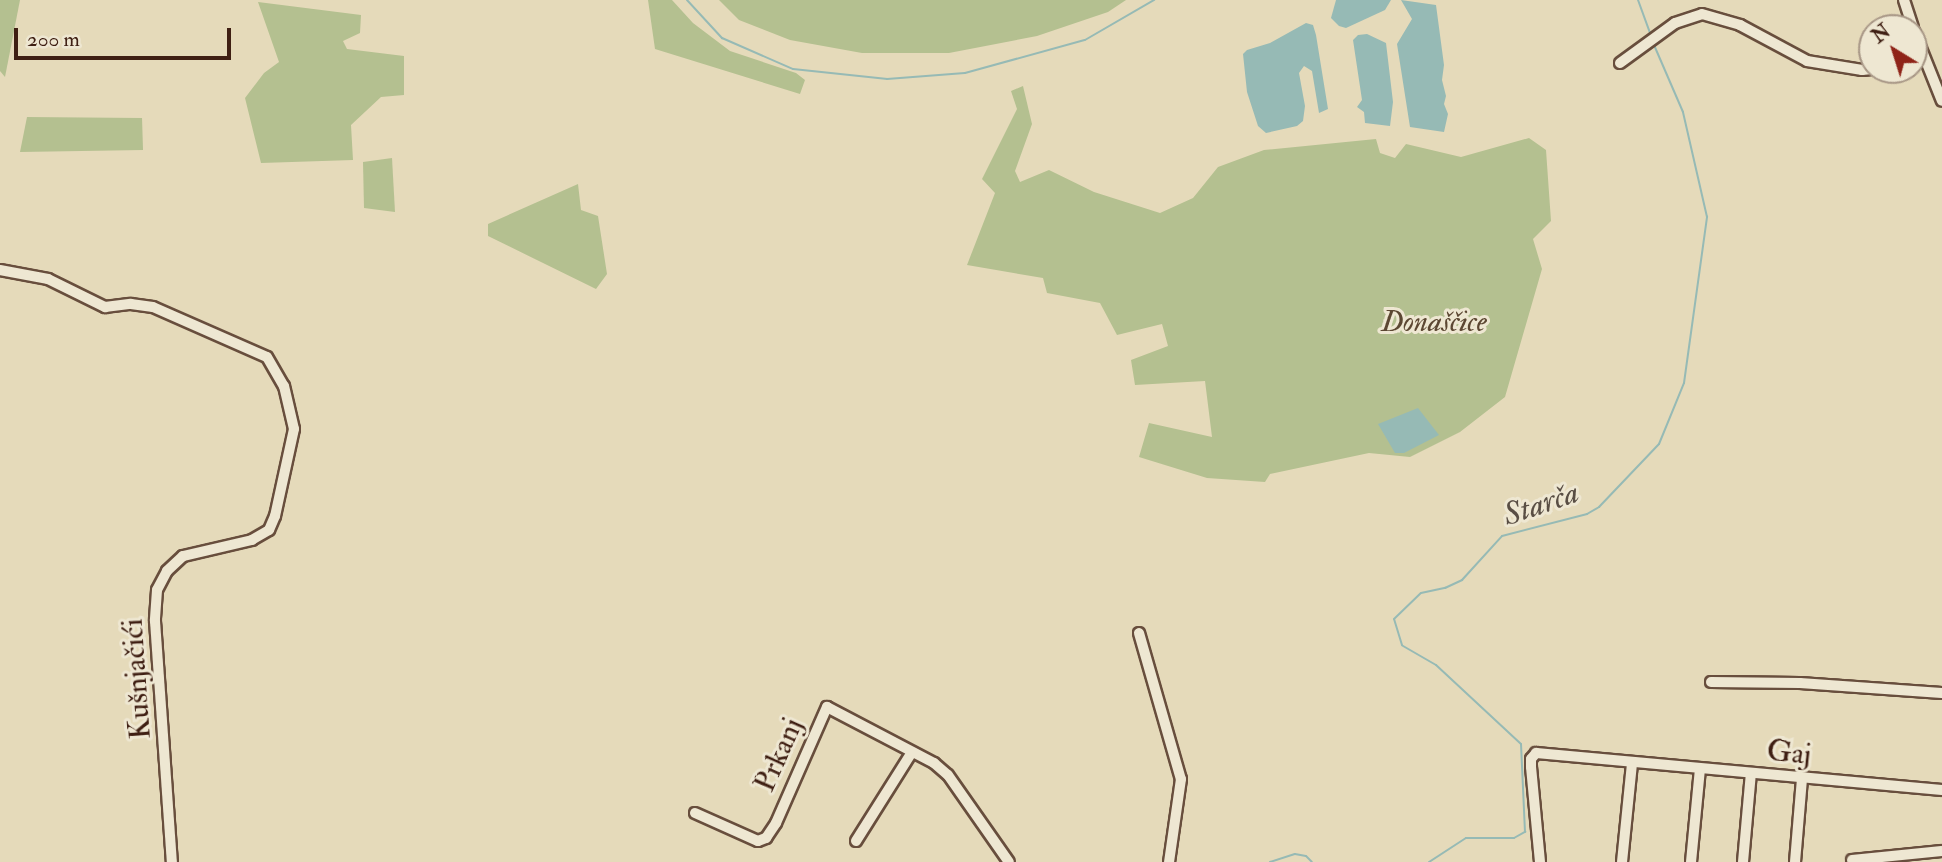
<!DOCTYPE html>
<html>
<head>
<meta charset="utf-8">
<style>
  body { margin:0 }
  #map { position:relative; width:1942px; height:862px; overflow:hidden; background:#e5daba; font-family:"IM FELL Double Pica",serif }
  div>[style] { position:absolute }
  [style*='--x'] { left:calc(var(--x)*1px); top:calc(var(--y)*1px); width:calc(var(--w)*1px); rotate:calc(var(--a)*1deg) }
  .green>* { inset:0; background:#b4c090 }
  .water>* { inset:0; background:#96bab5 }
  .stream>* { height:2px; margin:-1px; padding:0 1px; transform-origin:1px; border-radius:1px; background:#96bab5 }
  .roads { filter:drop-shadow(2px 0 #684e3d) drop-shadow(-2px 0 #684e3d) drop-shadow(0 2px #684e3d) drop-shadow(0 -2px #684e3d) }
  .minor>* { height:10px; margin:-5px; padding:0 5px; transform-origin:5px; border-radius:5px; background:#eee7d2 }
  span { translate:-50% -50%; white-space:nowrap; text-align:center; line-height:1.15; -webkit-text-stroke:6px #eee7d2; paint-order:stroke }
  .park-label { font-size:30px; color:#5c4732; font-style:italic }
  .street-label { font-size:30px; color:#3f1f13 }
  .water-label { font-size:32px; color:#594e44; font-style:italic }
  .north { position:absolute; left:1858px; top:14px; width:70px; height:70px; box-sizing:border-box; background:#eee7d2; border:2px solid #a89786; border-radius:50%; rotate:322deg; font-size:19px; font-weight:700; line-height:28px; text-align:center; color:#3f1f13 }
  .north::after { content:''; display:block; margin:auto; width:24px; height:32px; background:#8f2418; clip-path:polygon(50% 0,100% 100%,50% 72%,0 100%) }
  .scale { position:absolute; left:14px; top:28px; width:217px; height:32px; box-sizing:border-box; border:4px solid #3f1f13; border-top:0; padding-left:9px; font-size:21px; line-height:24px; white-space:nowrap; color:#3f1f13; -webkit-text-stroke:5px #eee7d2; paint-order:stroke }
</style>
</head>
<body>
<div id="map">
  <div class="green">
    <div style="clip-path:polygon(0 0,20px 0,5px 77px,0 71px)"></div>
    <div style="clip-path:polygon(648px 0,672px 0,693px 23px,730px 51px,796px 73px,805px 80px,800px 94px,655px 49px)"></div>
    <div style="clip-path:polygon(719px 0,1126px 0,1108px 12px,1037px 36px,949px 53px,862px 53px,790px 40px,739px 20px)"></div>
    <div style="clip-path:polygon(258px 2px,361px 15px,360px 33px,343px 41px,347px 49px,404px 56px,404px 95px,381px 97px,351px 125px,353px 160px,261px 163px,245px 98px,264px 73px,279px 62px)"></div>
    <div style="clip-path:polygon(1023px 86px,1032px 124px,1015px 171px,1020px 182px,1049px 170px,1094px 192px,1160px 213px,1193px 198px,1218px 167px,1264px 150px,1376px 139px,1380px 153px,1395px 158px,1406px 144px,1461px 157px,1529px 138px,1546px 150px,1551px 221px,1533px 239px,1542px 269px,1505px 397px,1460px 432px,1410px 457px,1369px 453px,1270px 474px,1265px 482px,1207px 478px,1139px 457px,1149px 423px,1212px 437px,1205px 381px,1135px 385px,1131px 360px,1168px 346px,1162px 324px,1117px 335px,1100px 303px,1047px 293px,1043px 278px,967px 265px,995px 193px,982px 179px,1017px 109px,1011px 91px)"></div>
    <div style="clip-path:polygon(27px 117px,142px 118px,143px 150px,20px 152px)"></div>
    <div style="clip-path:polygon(392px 158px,395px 212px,364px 208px,363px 162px)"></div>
    <div style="clip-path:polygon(578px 184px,581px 210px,598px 216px,607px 274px,596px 289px,488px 236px,488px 224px)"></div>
  </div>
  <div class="water">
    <div style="clip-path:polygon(1336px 0,1391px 0,1385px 10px,1346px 28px,1339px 26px,1331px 18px)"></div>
    <div style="clip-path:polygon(1401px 0,1436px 5px,1444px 65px,1442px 80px,1446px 96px,1444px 104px,1448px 114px,1444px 132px,1410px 127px,1397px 44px,1412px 19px)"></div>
    <div style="clip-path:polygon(1306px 23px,1313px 25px,1316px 35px,1328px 109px,1319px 113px,1312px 71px,1304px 66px,1299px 73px,1305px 106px,1303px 121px,1297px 126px,1266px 133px,1258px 126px,1247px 92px,1243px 54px,1247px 50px,1270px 43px)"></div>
    <div style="clip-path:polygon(1367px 34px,1386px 43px,1393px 102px,1390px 126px,1365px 123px,1364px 112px,1357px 107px,1362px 100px,1353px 40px,1358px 35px)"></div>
    <div style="clip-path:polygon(1418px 408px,1439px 435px,1404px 453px,1395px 453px,1378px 424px)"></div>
  </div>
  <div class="stream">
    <div style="--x:687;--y:0;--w:52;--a:47.4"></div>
    <div style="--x:722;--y:38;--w:77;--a:23.6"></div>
    <div style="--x:793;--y:69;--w:95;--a:6.1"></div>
    <div style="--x:887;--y:79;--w:78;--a:-4.4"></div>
    <div style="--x:965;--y:73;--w:124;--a:-15.4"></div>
    <div style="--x:1085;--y:40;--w:80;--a:-30.1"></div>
    <div style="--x:1638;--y:0;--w:38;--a:70"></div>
    <div style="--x:1270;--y:862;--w:26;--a:-18"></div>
    <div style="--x:1295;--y:854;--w:11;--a:10"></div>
    <div style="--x:1306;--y:856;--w:8;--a:45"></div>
    <div style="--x:1429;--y:862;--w:44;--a:-33"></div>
    <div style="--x:1466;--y:838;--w:48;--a:0"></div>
    <div style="--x:1514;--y:838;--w:13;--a:-29"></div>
    <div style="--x:1525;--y:832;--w:88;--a:-92.6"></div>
    <div style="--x:1521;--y:744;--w:116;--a:-137.1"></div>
    <div style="--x:1436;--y:665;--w:39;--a:-150"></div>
    <div style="--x:1402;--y:645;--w:27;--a:-107"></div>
    <div style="--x:1394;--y:619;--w:37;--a:-44"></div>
    <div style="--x:1421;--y:593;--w:25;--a:-12"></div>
    <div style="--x:1445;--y:588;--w:19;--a:-25"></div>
    <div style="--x:1462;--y:580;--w:59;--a:-47.7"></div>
    <div style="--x:1502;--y:536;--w:88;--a:-14.5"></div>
    <div style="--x:1587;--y:514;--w:14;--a:-30"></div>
    <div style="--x:1599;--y:507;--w:87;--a:-46.4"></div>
    <div style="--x:1659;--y:444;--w:66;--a:-67.7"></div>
    <div style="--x:1684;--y:383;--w:168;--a:-82.1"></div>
    <div style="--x:1707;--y:217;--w:108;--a:-102.9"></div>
    <div style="--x:1683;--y:112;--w:73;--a:-113.4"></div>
  </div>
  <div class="roads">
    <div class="minor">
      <div style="--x:1904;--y:0;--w:29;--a:72"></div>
      <div style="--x:1914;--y:31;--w:75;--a:68.2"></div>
      <div style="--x:1620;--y:63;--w:68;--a:-36"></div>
      <div style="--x:1675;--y:23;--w:28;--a:-18"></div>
      <div style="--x:1702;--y:14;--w:40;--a:16"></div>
      <div style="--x:1740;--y:25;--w:76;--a:28.2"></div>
      <div style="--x:1807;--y:61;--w:56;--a:9.3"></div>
      <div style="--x:1862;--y:70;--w:10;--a:-6"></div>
      <div style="--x:0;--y:270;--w:49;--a:10.6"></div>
      <div style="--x:48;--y:279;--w:64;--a:26.2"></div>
      <div style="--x:105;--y:307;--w:26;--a:-7"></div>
      <div style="--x:131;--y:304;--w:22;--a:8"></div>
      <div style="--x:153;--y:307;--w:124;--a:23.7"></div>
      <div style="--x:267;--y:357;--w:34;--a:60"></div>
      <div style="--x:284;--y:386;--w:44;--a:76.9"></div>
      <div style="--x:294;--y:429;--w:89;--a:102.3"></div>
      <div style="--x:275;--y:516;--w:15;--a:113"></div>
      <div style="--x:269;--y:530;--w:20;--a:150"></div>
      <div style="--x:252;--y:540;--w:71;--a:166.9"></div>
      <div style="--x:183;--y:556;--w:22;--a:137"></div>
      <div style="--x:167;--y:571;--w:21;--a:118"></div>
      <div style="--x:157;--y:590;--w:31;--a:94"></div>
      <div style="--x:155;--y:621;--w:242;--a:86"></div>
      <div style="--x:1139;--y:633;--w:152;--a:74"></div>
      <div style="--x:1181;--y:779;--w:84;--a:98.2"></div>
      <div style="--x:1711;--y:682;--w:89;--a:0.6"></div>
      <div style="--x:1800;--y:683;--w:142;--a:4"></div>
      <div style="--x:695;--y:813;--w:69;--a:24"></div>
      <div style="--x:758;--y:841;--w:9;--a:-21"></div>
      <div style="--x:766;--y:838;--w:18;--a:-56"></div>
      <div style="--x:776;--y:823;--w:127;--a:-66.3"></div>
      <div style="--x:827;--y:707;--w:121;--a:27.6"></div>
      <div style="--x:934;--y:763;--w:18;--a:41"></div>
      <div style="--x:948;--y:775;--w:106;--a:55"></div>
      <div style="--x:856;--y:841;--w:105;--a:-57.8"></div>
      <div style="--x:1852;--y:860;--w:90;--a:-5.7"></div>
      <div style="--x:1540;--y:862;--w:95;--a:-95.4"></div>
      <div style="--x:1531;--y:767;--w:8;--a:-90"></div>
      <div style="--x:1531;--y:759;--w:8;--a:-50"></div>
      <div style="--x:1536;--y:753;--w:408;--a:5.2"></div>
      <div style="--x:1622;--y:862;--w:100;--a:-84.2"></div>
      <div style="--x:1691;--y:862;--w:93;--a:-84.5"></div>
      <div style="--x:1743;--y:862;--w:89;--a:-84.9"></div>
      <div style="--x:1795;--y:862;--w:83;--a:-85.2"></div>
    </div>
  </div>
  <div class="park-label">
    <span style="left:1434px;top:322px">Donaščice</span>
  </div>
  <div class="street-label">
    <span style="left:137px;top:679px;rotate:-94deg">Kušnjačići</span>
    <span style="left:1789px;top:753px;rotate:6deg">Gaj</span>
    <span style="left:779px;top:755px;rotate:-66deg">Prkanj</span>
  </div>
  <div class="water-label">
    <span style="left:1541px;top:504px;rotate:-19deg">Starča</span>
  </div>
  <div class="north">N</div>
  <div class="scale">200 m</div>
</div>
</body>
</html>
